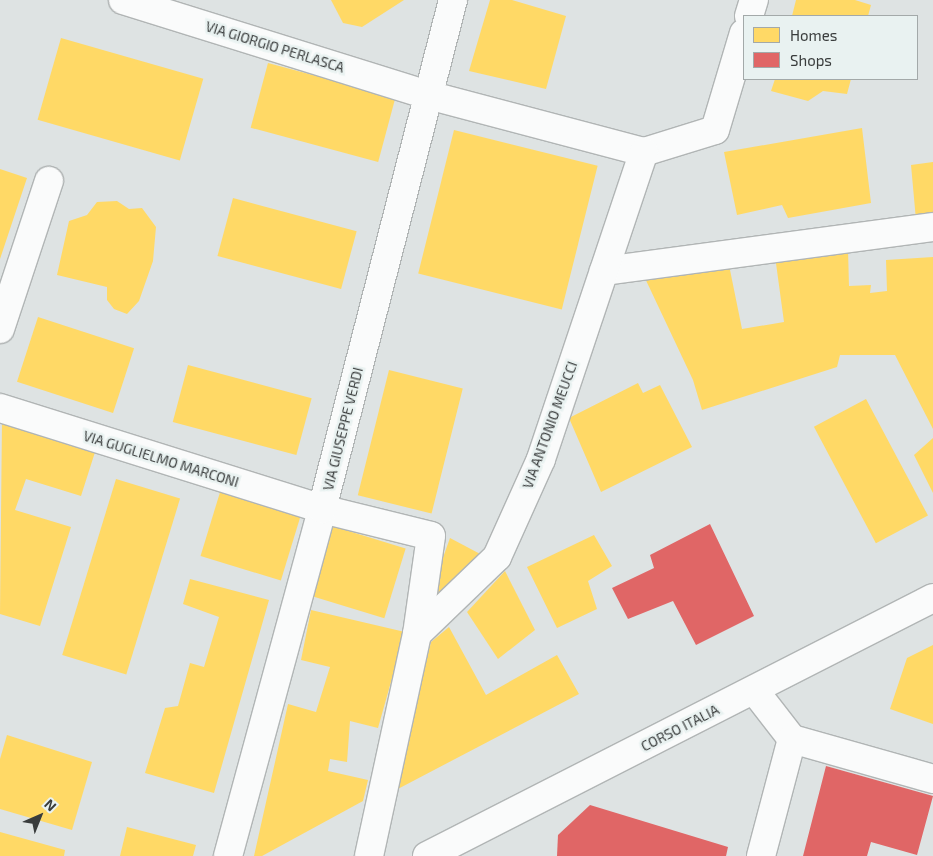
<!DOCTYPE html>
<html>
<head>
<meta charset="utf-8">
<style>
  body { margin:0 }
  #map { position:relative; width:933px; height:856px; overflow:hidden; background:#dee3e3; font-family:"Exo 2",sans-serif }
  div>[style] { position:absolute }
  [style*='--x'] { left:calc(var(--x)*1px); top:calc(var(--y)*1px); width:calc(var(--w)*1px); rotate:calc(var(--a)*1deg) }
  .homes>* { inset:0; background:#ffd966; transform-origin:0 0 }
  .shops>* { inset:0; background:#e06666 }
  .roads { filter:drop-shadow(1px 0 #b1b5b5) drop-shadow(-1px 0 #b1b5b5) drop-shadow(0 1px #b1b5b5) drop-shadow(0 -1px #b1b5b5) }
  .minor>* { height:28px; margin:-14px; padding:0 14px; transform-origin:14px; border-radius:14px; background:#fafbfb }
  .secondary>* { height:28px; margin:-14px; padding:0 14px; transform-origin:14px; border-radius:14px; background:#fafbfb }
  span { translate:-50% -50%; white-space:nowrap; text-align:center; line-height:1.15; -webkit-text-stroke:5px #e9f2f1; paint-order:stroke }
  .street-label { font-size:14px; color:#393c3c }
  .legend { position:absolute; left:743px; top:15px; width:175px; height:65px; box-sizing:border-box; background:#e9f2f1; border:1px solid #a3a9a9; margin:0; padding:6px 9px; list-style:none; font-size:15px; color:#393c3c }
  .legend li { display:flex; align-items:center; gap:10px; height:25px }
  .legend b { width:25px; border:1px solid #a3a9a9 }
  .north { position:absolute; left:15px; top:791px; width:50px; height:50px; -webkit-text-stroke:4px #e9f2f1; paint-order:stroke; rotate:44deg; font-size:14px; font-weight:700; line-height:20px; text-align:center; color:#393c3c }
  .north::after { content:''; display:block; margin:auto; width:18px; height:22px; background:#393c3c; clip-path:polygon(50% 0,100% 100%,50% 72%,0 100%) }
</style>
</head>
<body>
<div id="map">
  <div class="homes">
    <div style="clip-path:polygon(331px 0,404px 0,362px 27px,343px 23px)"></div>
    <div style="clip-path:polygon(490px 0,512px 0,566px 16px,546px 89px,469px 71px)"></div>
    <div style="clip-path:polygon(796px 0,855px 0,871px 5px,868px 16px,792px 16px)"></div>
    <div style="left:61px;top:38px;width:148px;height:85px;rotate:16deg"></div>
    <div style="left:268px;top:63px;width:132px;height:67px;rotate:15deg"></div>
    <div style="clip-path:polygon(775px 79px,851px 79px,847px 94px,823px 91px,808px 101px,771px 91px)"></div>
    <div style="clip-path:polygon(862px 128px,871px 203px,788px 218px,782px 205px,737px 215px,724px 152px)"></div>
    <div style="left:454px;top:130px;width:148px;height:148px;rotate:14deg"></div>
    <div style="clip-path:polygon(933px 162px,933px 217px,916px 220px,911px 165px)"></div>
    <div style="clip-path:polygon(0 169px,27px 178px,0 259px)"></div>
    <div style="left:233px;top:198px;width:128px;height:60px;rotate:15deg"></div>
    <div style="clip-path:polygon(117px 201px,129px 209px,142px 208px,156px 227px,153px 261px,139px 301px,127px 314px,114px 309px,107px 300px,107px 287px,57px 275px,69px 221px,87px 215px,97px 202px)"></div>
    <div style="clip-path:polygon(848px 249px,849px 286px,871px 285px,870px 293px,887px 291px,886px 260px,933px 257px,933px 429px,895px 355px,840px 355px,837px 367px,702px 410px,693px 380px,643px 274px,729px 265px,742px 329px,784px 322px,775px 256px)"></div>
    <div style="left:38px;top:317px;width:101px;height:68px;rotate:18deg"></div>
    <div style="left:188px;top:365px;width:128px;height:59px;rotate:15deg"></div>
    <div style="left:389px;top:370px;width:76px;height:129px;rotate:14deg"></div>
    <div style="clip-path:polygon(638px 383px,643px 393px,660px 385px,692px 447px,601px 492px,569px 418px)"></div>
    <div style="left:866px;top:399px;width:132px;height:59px;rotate:62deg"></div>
    <div style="clip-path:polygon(2px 419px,96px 449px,81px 496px,26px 479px,15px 510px,71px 527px,40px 626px,0 614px)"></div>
    <div style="clip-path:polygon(933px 438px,933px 493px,914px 455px)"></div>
    <div style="left:116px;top:479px;width:67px;height:184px;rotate:17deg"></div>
    <div style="left:221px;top:489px;width:84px;height:70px;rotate:17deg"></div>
    <div style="left:332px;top:526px;width:77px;height:73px;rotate:17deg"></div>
    <div style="clip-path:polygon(594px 535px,612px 566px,588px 581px,597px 609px,557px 628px,527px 567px)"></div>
    <div style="clip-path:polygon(450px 538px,484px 556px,437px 602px,429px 597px)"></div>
    <div style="clip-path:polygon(505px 571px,535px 630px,498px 659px,467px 612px)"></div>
    <div style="clip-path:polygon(190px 579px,269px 600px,214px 793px,145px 773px,165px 708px,178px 706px,190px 663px,204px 667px,219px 617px,183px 604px)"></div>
    <div style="clip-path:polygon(311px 610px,405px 632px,378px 728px,350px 721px,347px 762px,330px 759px,328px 771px,368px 780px,363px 801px,262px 856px,254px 856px,288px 704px,316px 712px,330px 667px,301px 660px)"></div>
    <div style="clip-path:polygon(449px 627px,486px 695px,557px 655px,579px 694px,394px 791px,431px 642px)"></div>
    <div style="clip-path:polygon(933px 645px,933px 724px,890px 709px,907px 658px)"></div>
    <div style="clip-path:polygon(7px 735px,92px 762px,72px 830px,0 809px,0 759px)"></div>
    <div style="clip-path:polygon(127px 827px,196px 845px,193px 856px,120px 856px)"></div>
    <div style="clip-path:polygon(0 832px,65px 850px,64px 856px,0 856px)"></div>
  </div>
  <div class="shops">
    <div style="clip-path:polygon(710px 524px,754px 616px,696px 645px,673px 601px,628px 619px,612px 588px,654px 568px,650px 555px)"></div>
    <div style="clip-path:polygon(826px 766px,933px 796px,917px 855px,871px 842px,867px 856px,803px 856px)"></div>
    <div style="clip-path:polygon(590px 805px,728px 847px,726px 856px,557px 856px,558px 835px)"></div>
  </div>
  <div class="roads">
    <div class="minor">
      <div style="--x:123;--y:0;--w:319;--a:17.3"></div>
      <div style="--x:428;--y:95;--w:223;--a:14.8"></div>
      <div style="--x:644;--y:152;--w:74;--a:-17.2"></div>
      <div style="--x:715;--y:130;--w:101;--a:-73.4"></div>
      <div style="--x:749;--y:16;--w:17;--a:-73"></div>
      <div style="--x:604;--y:271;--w:332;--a:-7.6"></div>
      <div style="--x:0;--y:329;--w:156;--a:-71.7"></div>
      <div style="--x:0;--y:408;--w:337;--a:17.4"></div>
      <div style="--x:322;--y:509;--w:112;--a:13.9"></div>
      <div style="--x:431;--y:536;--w:99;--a:98.1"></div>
      <div style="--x:417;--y:634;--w:227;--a:102.2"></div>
      <div style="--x:417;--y:634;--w:111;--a:-43.9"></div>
      <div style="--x:497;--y:557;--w:107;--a:-65.8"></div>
      <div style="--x:541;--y:459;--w:324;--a:-71.5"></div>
      <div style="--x:754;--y:690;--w:62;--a:52.2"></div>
      <div style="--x:792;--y:739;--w:147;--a:15.8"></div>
      <div style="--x:228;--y:856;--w:360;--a:-74.8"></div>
      <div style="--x:322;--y:509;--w:526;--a:-75.57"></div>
      <div style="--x:761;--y:856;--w:121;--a:-75.2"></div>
    </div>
    <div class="secondary">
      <div style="--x:427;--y:856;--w:568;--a:-27.02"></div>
    </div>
  </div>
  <div class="street-label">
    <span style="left:275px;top:47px;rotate:17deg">VIA GIORGIO PERLASCA</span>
    <span style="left:550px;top:425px;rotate:-70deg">VIA ANTONIO MEUCCI</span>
    <span style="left:343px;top:429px;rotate:-76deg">VIA GIUSEPPE VERDI</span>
    <span style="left:161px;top:459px;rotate:17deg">VIA GUGLIELMO MARCONI</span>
    <span style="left:680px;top:728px;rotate:-27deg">CORSO ITALIA</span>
  </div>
  <ul class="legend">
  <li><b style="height:14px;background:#ffd966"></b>Homes</li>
  <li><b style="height:14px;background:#e06666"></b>Shops</li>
  </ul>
  <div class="north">N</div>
</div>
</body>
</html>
